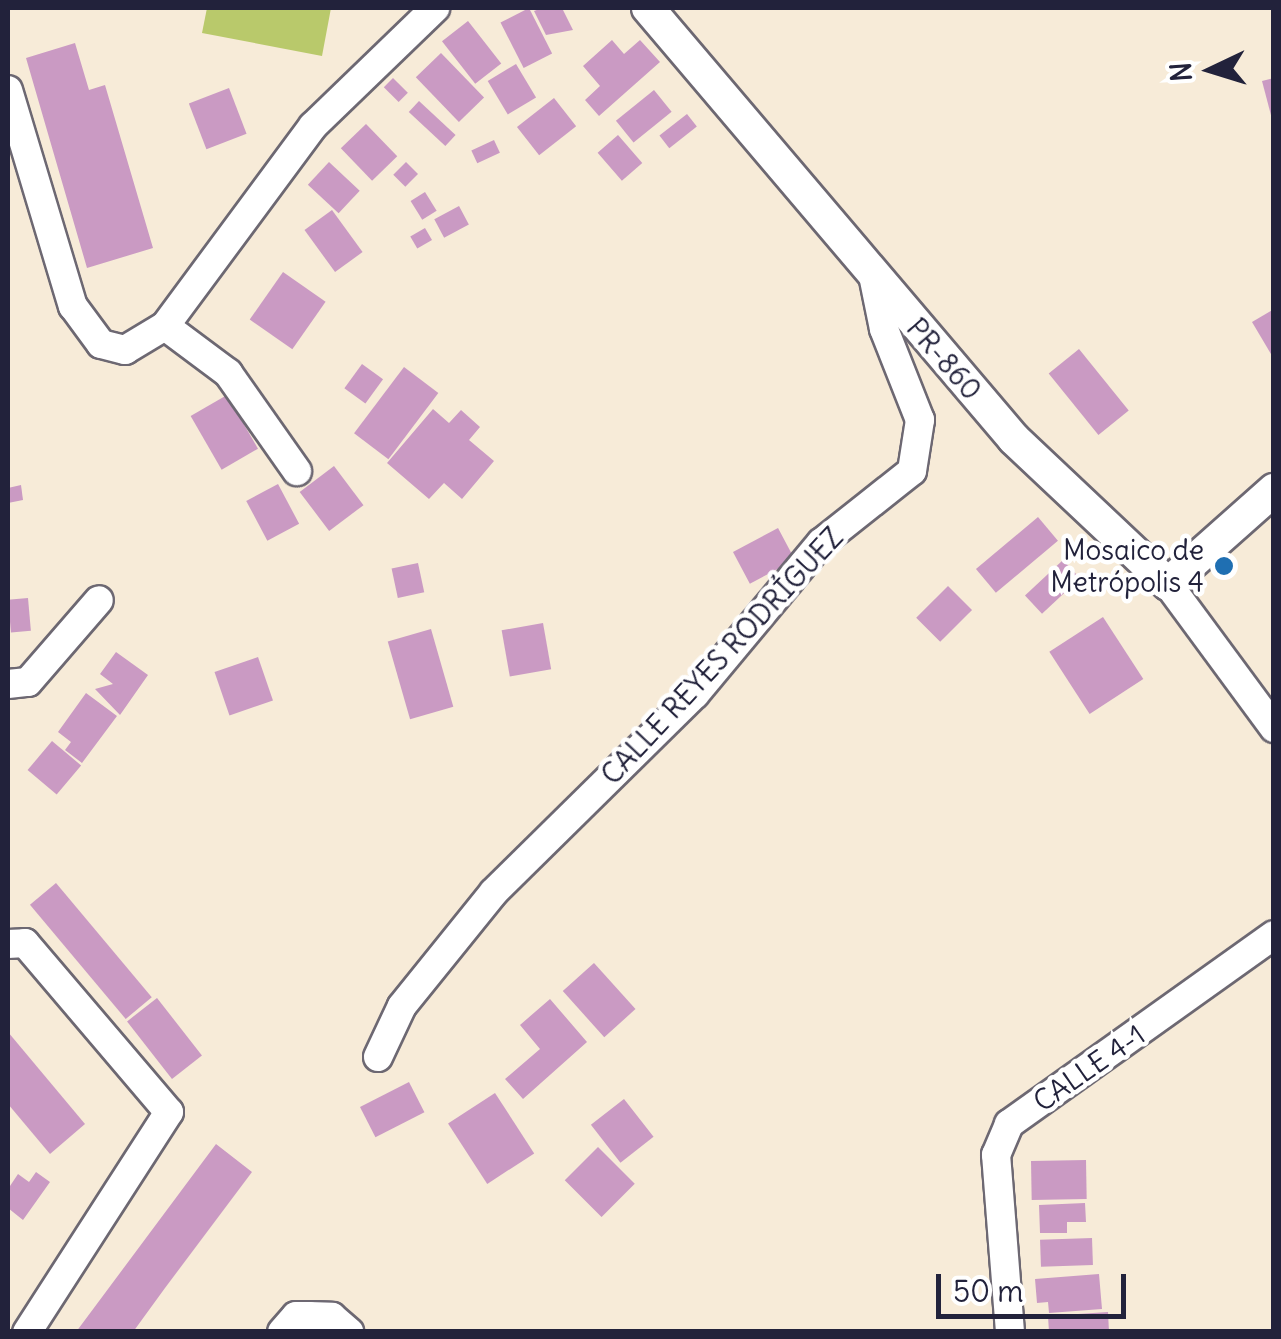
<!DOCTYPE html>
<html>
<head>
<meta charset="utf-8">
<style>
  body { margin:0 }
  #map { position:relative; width:1281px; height:1339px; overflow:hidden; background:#f7ebd8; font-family:Delius,sans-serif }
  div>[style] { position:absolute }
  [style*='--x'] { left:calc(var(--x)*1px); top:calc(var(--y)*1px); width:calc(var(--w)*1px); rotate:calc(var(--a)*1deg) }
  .green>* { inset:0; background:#b9c96b }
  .building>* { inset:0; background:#ca9ac3; transform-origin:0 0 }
  .roads { filter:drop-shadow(2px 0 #6d6872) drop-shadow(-2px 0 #6d6872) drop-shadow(0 2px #6d6872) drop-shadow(0 -2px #6d6872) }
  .minor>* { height:28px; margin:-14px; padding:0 14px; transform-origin:14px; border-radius:14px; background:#fff }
  .tertiary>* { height:32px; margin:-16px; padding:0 16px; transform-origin:16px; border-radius:16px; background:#fff }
  .dots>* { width:28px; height:28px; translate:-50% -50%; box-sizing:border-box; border:5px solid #fff; border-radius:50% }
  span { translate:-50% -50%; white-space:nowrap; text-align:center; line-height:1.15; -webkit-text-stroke:9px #fff; paint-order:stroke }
  .street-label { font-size:28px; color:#22223b }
  .poi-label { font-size:28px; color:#22223b }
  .right { translate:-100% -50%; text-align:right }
  .frame { position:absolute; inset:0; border:10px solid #22223b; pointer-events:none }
  .north { position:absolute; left:1161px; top:20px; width:100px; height:100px; -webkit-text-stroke:8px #fff; paint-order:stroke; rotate:266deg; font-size:28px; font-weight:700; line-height:40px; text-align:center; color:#22223b }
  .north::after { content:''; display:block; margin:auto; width:35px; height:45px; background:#22223b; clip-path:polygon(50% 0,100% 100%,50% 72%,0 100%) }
  .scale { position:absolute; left:936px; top:1274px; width:190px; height:45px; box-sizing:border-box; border:5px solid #22223b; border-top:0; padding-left:12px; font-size:30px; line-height:35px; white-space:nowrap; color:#22223b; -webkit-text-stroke:8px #fff; paint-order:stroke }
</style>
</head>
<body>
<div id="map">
  <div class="green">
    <div style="clip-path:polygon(207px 8px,331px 8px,322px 56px,202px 33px)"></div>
  </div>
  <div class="building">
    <div style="left:529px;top:8px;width:51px;height:32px;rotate:63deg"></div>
    <div style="clip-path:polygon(542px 8px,562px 8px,573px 30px,546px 35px,534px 11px)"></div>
    <div style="left:468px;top:21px;width:54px;height:33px;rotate:52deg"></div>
    <div style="clip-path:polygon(612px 40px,624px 54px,640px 40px,660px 62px,599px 116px,585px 100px,600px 86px,583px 66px)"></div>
    <div style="clip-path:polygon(75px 43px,89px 90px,105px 85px,153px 248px,87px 268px,26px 58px)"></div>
    <div style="left:441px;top:53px;width:62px;height:35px;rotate:46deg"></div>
    <div style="left:516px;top:64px;width:39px;height:33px;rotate:59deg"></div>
    <div style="left:393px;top:78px;width:21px;height:13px;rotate:45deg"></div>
    <div style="clip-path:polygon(1274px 78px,1274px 119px,1272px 119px,1262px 81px)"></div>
    <div style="left:229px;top:88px;width:49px;height:43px;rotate:69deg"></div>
    <div style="left:654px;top:90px;width:28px;height:49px;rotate:51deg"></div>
    <div style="left:554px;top:98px;width:36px;height:47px;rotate:52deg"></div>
    <div style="left:419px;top:101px;width:50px;height:15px;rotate:43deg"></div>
    <div style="left:687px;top:114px;width:16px;height:35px;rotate:52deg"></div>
    <div style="left:366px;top:124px;width:45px;height:35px;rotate:46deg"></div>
    <div style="left:618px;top:135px;width:37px;height:27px;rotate:49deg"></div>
    <div style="left:494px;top:140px;width:14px;height:25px;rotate:65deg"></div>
    <div style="left:329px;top:162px;width:42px;height:31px;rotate:43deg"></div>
    <div style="left:406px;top:162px;width:17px;height:18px;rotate:45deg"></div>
    <div style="left:425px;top:192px;width:22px;height:17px;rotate:58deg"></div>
    <div style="left:459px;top:206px;width:21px;height:28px;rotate:62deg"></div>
    <div style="left:332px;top:210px;width:52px;height:34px;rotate:54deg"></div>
    <div style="left:425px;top:228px;width:14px;height:17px;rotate:60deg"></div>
    <div style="left:283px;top:272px;width:52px;height:58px;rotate:35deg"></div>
    <div style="clip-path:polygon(1274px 309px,1274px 359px,1252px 322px)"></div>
    <div style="left:1079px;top:349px;width:79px;height:39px;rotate:51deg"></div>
    <div style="left:362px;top:364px;width:26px;height:30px;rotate:36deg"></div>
    <div style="left:404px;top:367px;width:43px;height:83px;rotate:37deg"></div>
    <div style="left:227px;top:395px;width:62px;height:42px;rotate:60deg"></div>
    <div style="clip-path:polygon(433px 409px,449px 423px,461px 410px,480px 427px,469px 440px,494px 461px,462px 499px,444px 483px,429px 499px,387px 463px)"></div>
    <div style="left:334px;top:466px;width:49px;height:43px;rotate:53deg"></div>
    <div style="left:278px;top:484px;width:45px;height:36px;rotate:62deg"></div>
    <div style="clip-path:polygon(21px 485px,23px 500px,8px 503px,8px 488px)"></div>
    <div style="left:1038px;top:517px;width:31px;height:81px;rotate:50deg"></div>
    <div style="left:778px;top:528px;width:36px;height:51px;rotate:62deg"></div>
    <div style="left:1063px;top:560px;width:25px;height:52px;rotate:47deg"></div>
    <div style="left:418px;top:563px;width:30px;height:27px;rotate:78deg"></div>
    <div style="left:948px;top:586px;width:34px;height:45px;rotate:45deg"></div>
    <div style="left:28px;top:598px;width:33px;height:20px;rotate:85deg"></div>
    <div style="left:1103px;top:617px;width:74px;height:64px;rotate:57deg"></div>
    <div style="left:543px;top:623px;width:47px;height:42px;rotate:80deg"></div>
    <div style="left:431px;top:629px;width:81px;height:45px;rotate:74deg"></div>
    <div style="clip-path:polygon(116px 652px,148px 675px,120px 715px,95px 689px,113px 684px,100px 674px)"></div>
    <div style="left:258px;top:657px;width:46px;height:46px;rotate:71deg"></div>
    <div style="clip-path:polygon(86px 693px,117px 716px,82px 763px,65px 750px,71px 742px,58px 732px)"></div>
    <div style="left:52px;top:741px;width:38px;height:38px;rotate:40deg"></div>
    <div style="left:56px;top:883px;width:149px;height:34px;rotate:50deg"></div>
    <div style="left:594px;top:963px;width:62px;height:42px;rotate:48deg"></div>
    <div style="left:157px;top:998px;width:73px;height:38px;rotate:52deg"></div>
    <div style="clip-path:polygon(550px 999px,587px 1042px,523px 1099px,505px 1079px,540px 1049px,520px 1025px)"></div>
    <div style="clip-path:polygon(8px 1032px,85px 1124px,50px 1154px,8px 1104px)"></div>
    <div style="left:409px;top:1082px;width:34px;height:55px;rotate:63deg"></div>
    <div style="left:495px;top:1093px;width:72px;height:56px;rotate:57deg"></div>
    <div style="left:624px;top:1099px;width:48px;height:42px;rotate:52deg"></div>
    <div style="clip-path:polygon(216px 1144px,252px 1172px,165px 1288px,133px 1332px,76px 1332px)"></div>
    <div style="left:598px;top:1147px;width:52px;height:47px;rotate:45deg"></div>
    <div style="left:1086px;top:1160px;width:39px;height:55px;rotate:89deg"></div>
    <div style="clip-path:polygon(36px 1172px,50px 1182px,23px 1220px,8px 1208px,8px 1189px,18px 1174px,29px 1182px)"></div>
    <div style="clip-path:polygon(1085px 1203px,1086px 1222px,1067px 1222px,1067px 1233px,1040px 1233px,1039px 1205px)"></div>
    <div style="left:1092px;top:1238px;width:27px;height:52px;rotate:88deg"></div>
    <div style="clip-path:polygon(1099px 1274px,1102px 1309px,1049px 1313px,1048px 1302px,1037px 1303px,1035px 1279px)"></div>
    <div style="clip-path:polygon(1108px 1312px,1109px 1332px,1049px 1332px,1048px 1316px)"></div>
  </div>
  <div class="roads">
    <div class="minor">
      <div style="--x:8;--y:90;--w:226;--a:73.3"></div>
      <div style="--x:73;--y:306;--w:47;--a:53.6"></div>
      <div style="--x:101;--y:344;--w:25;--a:14"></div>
      <div style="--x:125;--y:350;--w:47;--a:-31"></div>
      <div style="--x:165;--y:326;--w:249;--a:-53.5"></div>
      <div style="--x:313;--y:126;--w:170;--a:-44"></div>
      <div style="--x:165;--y:326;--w:79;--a:36.7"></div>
      <div style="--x:228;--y:373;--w:120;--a:54.9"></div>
      <div style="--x:1168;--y:584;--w:179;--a:53.6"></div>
      <div style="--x:8;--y:684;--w:20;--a:-6"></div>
      <div style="--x:28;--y:682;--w:108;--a:-49.1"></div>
      <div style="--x:8;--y:944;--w:17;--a:-3"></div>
      <div style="--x:25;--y:943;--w:222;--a:49.6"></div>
      <div style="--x:169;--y:1112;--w:262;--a:122.8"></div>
      <div style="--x:378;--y:1057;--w:56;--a:-64.8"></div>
      <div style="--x:402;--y:1006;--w:146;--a:-51.1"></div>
      <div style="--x:494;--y:892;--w:282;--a:-44.6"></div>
      <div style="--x:695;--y:694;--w:197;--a:-50.2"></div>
      <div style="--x:821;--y:543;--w:116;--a:-38.4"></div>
      <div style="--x:912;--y:471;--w:52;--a:-81.1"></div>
      <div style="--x:920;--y:420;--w:98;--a:-111.6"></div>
      <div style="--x:884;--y:329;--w:55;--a:-101.5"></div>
      <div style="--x:282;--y:1332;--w:21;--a:-49"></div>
      <div style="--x:296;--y:1316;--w:13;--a:0"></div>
      <div style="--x:309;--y:1316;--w:23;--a:2"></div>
      <div style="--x:332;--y:1317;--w:23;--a:41"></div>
      <div style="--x:1010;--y:1332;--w:178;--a:-94.5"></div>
      <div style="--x:996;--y:1155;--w:34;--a:-67"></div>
      <div style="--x:1009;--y:1124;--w:325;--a:-35.5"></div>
    </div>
    <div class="tertiary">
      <div style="--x:648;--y:8;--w:565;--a:49.66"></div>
      <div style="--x:1014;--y:439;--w:212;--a:43.3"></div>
      <div style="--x:1168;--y:584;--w:142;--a:-41.6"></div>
    </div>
  </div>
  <div class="dots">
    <div style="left:1224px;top:566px;background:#1f6fb2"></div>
  </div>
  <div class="street-label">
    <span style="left:944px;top:359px;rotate:49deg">PR-860</span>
    <span style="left:722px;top:656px;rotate:-47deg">CALLE REYES RODRÍGUEZ</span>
    <span style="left:1089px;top:1068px;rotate:-35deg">CALLE 4-1</span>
  </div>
  <div class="poi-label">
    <span class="right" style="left:1204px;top:566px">Mosaico de<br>Metrópolis 4</span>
  </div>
  <div class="frame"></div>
  <div class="north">N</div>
  <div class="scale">50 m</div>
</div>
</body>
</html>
